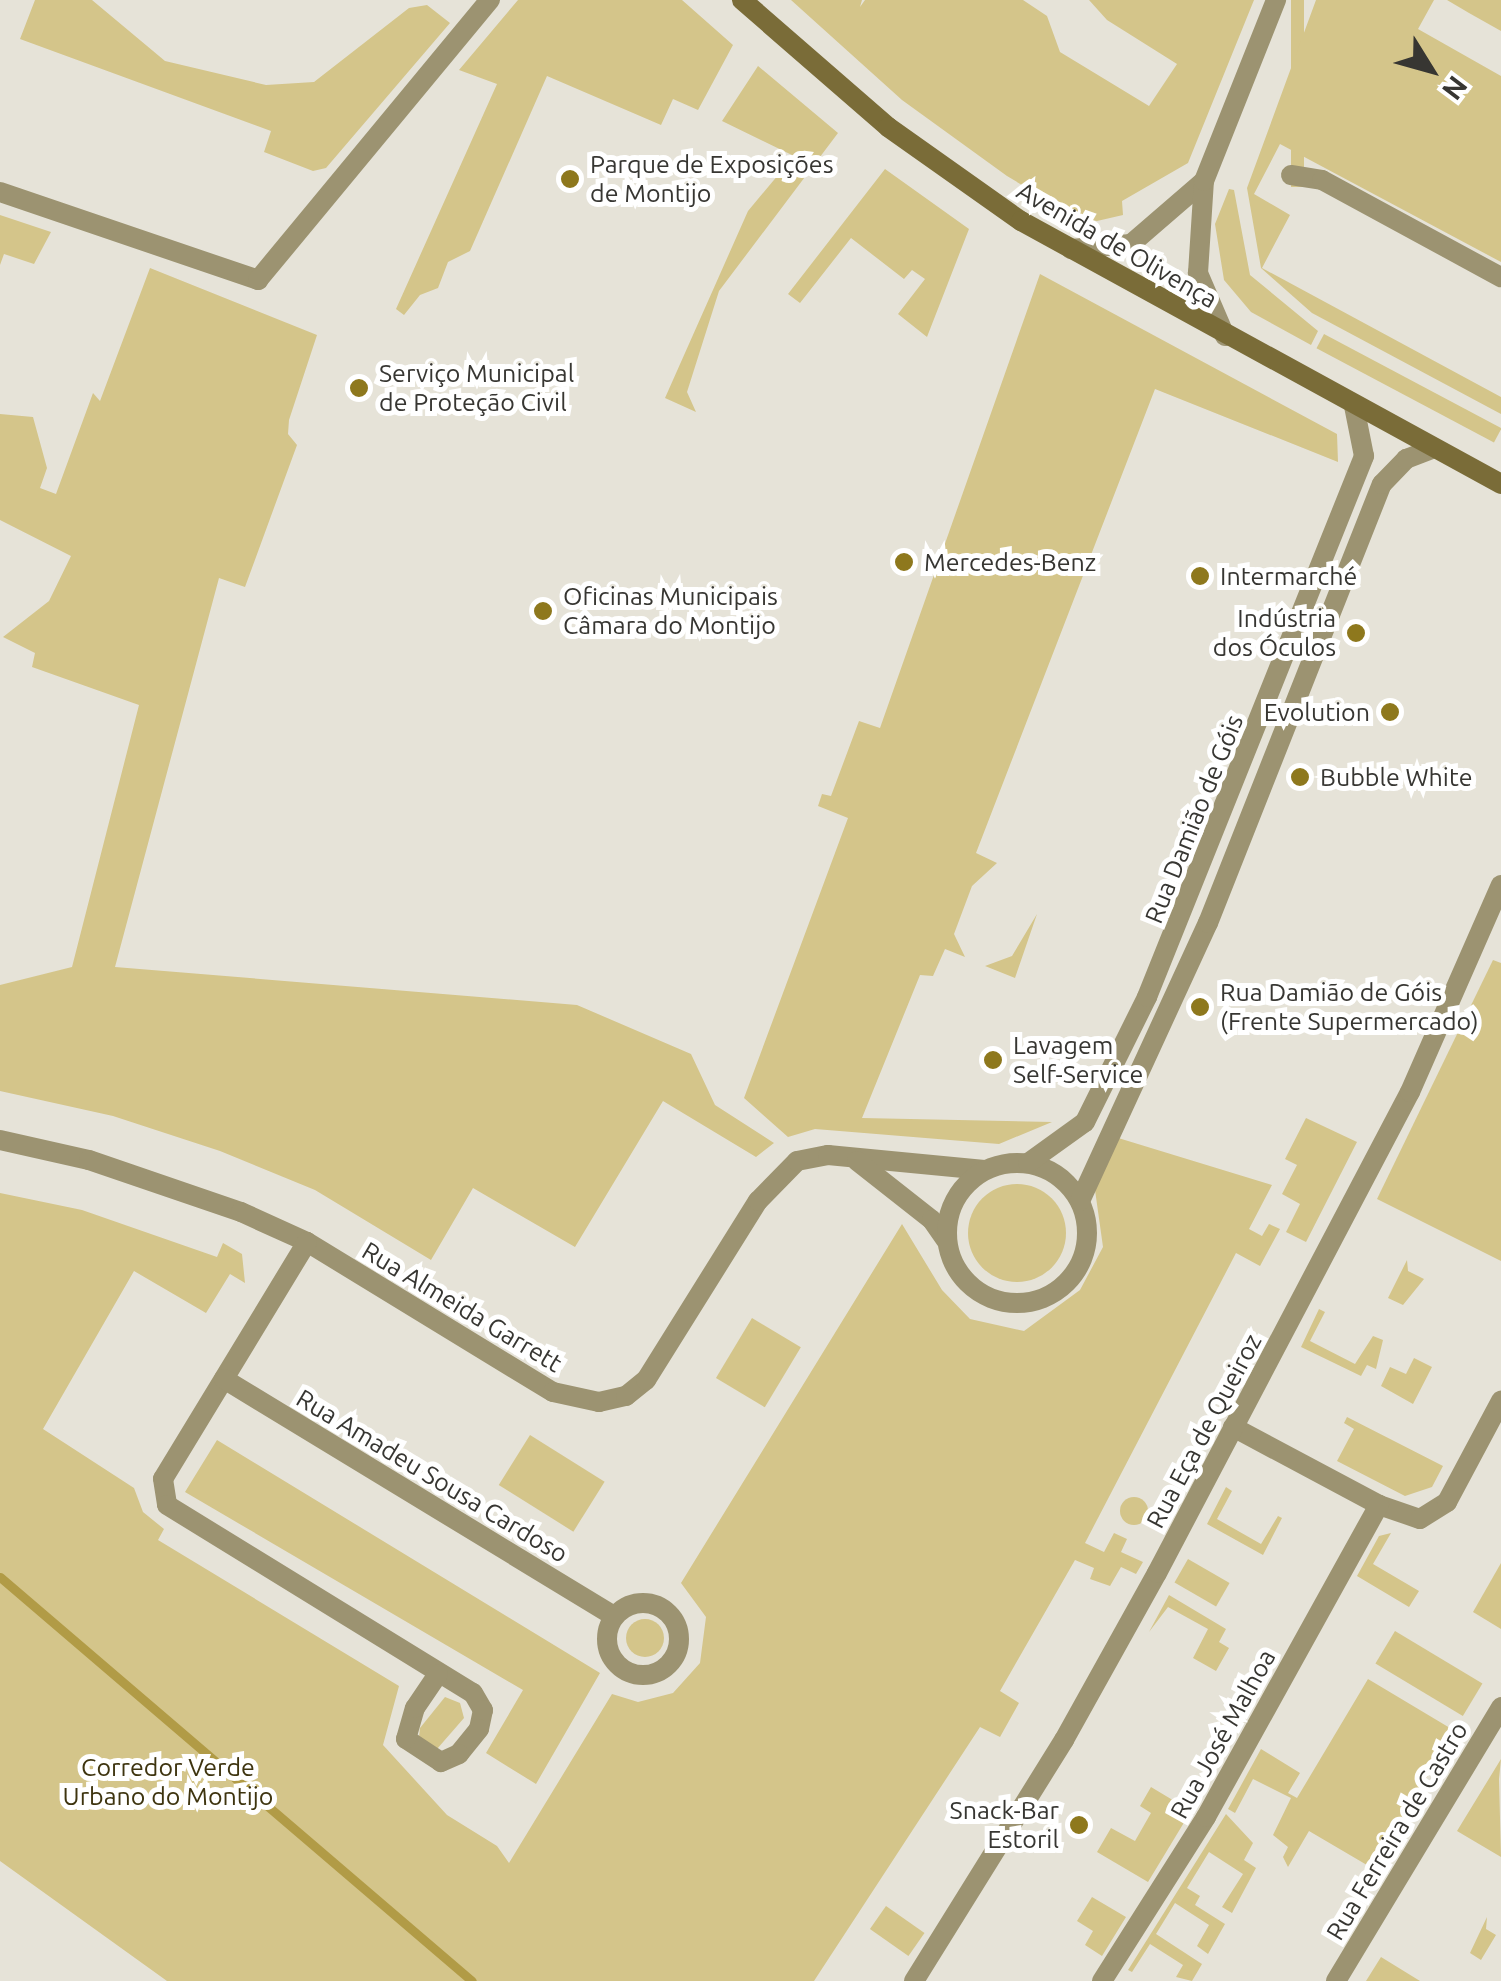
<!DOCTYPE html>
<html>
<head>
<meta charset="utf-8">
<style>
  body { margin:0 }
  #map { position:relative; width:1501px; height:1981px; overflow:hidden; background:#e6e3d8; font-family:Ubuntu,sans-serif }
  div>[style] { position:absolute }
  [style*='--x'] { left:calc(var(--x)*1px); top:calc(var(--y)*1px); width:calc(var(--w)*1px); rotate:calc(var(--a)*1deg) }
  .green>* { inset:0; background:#d4c58a; transform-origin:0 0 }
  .round { border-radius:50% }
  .stream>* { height:9px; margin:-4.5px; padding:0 4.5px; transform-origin:4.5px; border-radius:4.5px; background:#b19b46 }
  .minor>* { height:20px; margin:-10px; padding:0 10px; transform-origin:10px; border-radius:10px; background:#9c9371 }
  .minor>.ring { margin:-10px; padding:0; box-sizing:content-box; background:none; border:20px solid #9c9371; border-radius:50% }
  .secondary>* { height:20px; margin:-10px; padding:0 10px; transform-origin:10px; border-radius:10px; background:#7a6c38 }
  .dots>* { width:28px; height:28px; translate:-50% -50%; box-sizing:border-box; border:5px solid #fff; border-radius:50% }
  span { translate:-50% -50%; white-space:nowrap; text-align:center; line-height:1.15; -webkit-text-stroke:10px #fff; paint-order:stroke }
  .poi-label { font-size:25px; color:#373632 }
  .left { translate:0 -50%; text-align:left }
  .right { translate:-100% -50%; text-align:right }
  .street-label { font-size:25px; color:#373632 }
  .park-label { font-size:25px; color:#3e340f }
  .north { position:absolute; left:1381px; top:20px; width:100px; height:100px; -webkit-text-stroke:8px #fff; paint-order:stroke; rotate:127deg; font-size:28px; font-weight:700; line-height:40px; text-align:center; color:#373632 }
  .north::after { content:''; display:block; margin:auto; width:35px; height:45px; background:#373632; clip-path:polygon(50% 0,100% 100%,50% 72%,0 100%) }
</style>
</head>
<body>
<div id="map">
  <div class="green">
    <div style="clip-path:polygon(35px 0,92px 0,165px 61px,266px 85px,314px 82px,409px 8px,427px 5px,450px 23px,326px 168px,313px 171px,264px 152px,271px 131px,20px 39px)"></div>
    <div style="clip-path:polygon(518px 0,682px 0,733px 45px,698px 110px,673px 99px,661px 125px,547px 76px,470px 251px,448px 262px,438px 288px,420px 295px,404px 315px,396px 309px,497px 84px,459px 70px)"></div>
    <div style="clip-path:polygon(791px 0,862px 0,860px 7px,865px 0,1023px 0,1047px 16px,1060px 52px,1149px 106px,1177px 64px,1107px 20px,1089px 0,1254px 0,1188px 163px,1122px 201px,1123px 215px,1097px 221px,1077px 218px,1007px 176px,902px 100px)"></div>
    <div style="left:1291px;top:0;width:13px;height:187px"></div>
    <div style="clip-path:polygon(1316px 0,1434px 0,1418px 29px,1501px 76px,1501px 262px,1280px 144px,1254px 194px,1290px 215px,1262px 268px,1501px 397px,1501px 414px,1312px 313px,1261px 268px,1247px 188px)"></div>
    <div style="clip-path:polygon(1447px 0,1501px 0,1501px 31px,1469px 13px)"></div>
    <div style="clip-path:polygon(758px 66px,838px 133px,719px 291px,687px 392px,696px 412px,665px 398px,748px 211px,794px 156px,722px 121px)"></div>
    <div style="clip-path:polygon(885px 169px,969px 229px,927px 337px,898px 314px,925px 279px,912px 270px,904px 279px,851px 238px,800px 303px,788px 294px)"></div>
    <div style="clip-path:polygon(1229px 189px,1234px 190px,1250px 275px,1318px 331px,1311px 345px,1251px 312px,1224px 280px,1215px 224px)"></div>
    <div style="clip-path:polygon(0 215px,51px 232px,34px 264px,4px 254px,0 265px)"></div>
    <div style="clip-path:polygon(150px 268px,317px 335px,289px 420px,288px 434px,297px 445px,245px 587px,219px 578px,115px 967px,577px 1005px,691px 1054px,715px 1105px,774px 1143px,756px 1157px,663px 1101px,575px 1247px,473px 1188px,431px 1260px,315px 1190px,220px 1151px,113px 1116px,0 1091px,0 985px,72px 967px,139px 705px,32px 667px,35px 653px,3px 637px,49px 601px,71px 556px,0 520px,0 414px,33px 417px,47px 468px,40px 488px,56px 494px,93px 393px,100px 401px)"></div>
    <div style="clip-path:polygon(1040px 274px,1337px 434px,1338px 462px,1155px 389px,976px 853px,997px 863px,972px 886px,954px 934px,965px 957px,945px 949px,933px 976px,920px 975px,862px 1118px,1052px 1122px,999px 1144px,815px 1129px,788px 1137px,744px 1098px,848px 818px,818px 806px,822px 794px,831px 796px,859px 721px,880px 728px)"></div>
    <div style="left:1324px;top:334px;width:201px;height:16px;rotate:28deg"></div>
    <div style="clip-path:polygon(1037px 914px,1015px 978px,985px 966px,1012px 956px)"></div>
    <div style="clip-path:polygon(1493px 960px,1501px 963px,1501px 1261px,1377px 1199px)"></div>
    <div style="clip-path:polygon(1306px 1118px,1357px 1142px,1306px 1242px,1286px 1232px,1300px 1204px,1282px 1194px,1297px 1165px,1285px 1159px)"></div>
    <div style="clip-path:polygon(1115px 1137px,1272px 1185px,1249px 1229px,1262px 1236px,1269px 1224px,1280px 1229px,1260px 1266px,1236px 1253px,1085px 1543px,1104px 1552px,1114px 1533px,1127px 1539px,1121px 1552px,1143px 1562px,1136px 1574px,1121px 1567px,1110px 1586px,1090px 1579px,1094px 1568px,1075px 1560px,1000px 1691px,1019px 1703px,1000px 1737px,980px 1727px,814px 1981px,167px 1981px,0 1861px,0 1193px,82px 1210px,217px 1257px,223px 1243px,242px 1254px,245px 1283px,230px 1274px,206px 1313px,134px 1271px,43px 1429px,134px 1488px,143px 1512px,164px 1529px,158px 1540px,399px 1686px,383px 1745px,447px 1815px,497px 1846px,509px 1863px,612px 1694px,638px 1702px,673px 1693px,700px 1663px,706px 1617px,681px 1583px,902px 1224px,942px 1290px,970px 1319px,1024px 1331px,1080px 1290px,1103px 1247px,1095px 1190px)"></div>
    <div class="round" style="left:968px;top:1184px;width:98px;height:98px"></div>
    <div style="clip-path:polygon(1407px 1260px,1408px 1271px,1424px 1279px,1403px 1305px,1388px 1298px)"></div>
    <div style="clip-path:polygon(1319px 1309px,1325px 1312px,1310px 1341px,1355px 1364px,1373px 1336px,1383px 1340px,1376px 1369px,1367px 1365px,1361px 1376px,1301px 1347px)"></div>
    <div style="left:752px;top:1318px;width:57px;height:70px;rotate:31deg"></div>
    <div style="clip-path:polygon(1414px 1358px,1432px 1367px,1413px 1404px,1381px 1386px,1390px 1367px,1406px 1374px)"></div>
    <div style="clip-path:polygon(1347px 1417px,1443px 1466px,1432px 1487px,1405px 1496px,1337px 1461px,1354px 1429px,1344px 1423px)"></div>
    <div style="left:530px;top:1435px;width:88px;height:59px;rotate:32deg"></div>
    <div style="clip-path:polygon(217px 1440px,600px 1673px,536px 1784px,486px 1753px,523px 1690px,185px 1492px)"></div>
    <div style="clip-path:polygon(1226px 1487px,1232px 1491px,1217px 1519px,1261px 1544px,1278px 1516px,1282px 1518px,1263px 1555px,1207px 1524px)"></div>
    <div class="round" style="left:1120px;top:1497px;width:28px;height:28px"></div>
    <div style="clip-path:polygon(1391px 1533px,1373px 1564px,1419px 1591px,1409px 1607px,1357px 1576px,1379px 1536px)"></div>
    <div style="left:1188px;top:1559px;width:48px;height:27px;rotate:30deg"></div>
    <div style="clip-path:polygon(1501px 1563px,1501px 1629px,1473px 1612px)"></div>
    <div style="clip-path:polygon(1169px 1595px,1226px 1629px,1219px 1642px,1229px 1648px,1216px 1671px,1193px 1658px,1208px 1629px,1168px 1607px,1149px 1632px)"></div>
    <div class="round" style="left:626px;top:1619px;width:38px;height:38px"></div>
    <div style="left:1395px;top:1631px;width:102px;height:38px;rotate:31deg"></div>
    <div style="clip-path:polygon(1368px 1679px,1455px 1731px,1372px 1868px,1309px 1831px,1288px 1867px,1283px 1857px,1288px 1847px,1273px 1835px,1291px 1798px,1253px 1779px,1235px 1813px,1228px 1809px,1261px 1749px,1300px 1773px,1288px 1793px,1297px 1798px)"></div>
    <div style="clip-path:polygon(445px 1697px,460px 1703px,464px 1718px,437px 1749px,419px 1737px,420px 1728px)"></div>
    <div style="clip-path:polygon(1501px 1759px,1499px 1779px,1501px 1857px,1457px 1831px)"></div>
    <div style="clip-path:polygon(1151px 1787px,1191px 1811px,1148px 1882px,1097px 1852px,1111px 1828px,1135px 1841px,1151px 1813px,1140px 1806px)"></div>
    <div style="clip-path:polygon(1226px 1814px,1253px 1843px,1244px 1860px,1256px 1868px,1232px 1913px,1222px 1907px,1243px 1874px,1209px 1852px,1187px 1888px,1200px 1896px,1195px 1905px,1225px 1924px,1208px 1954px,1197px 1946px,1209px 1925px,1175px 1903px,1156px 1934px,1202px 1964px,1192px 1981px,1176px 1977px,1183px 1965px,1150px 1944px,1132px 1972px,1128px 1970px)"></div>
    <div style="clip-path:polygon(1092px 1897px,1126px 1917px,1102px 1956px,1085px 1945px,1093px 1931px,1077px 1921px)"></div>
    <div style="left:886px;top:1906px;width:47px;height:28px;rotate:35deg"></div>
    <div style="clip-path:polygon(1487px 1917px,1486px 1929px,1496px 1935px,1481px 1960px,1470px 1953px)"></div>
    <div style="clip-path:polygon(1381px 1957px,1420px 1981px,1366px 1981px)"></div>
  </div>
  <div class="stream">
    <div style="--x:0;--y:1577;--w:621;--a:40.56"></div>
  </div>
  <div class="minor">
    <div style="--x:1291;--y:175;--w:31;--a:9"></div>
    <div style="--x:1322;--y:180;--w:204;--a:28.5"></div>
    <div style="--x:0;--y:192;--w:273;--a:18.8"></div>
    <div style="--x:258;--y:280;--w:364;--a:-50.4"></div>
    <div style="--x:1071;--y:249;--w:60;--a:-4.8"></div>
    <div style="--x:1131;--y:244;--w:96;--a:-40.8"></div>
    <div style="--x:1225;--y:336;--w:69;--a:-113.2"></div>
    <div style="--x:1198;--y:273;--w:92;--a:-86.3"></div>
    <div style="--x:1204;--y:181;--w:195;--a:-68.3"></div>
    <div style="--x:0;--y:1140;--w:91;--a:12.7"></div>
    <div style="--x:89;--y:1160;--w:161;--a:18.9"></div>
    <div style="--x:241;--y:1212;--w:72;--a:24.4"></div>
    <div style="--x:307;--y:1242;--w:288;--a:31.4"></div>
    <div style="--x:553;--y:1392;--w:47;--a:12.3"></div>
    <div style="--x:599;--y:1402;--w:28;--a:-13"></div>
    <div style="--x:626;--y:1396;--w:26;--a:-39"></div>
    <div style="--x:646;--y:1380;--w:211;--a:-58"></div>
    <div style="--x:758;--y:1201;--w:56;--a:-45.7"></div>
    <div style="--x:797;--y:1161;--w:32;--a:-11"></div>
    <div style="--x:828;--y:1155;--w:157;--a:5.5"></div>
    <div style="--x:857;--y:1161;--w:95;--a:38.2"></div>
    <div style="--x:932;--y:1220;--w:24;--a:55"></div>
    <div class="ring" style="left:947px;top:1163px;width:120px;height:120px"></div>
    <div style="--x:1028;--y:1163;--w:70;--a:-35.7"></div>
    <div style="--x:1085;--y:1122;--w:140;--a:-63.6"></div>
    <div style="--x:1147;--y:997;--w:583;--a:-68.14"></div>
    <div style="--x:1364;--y:456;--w:51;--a:-101.3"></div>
    <div style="--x:1080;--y:1201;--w:306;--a:-65.3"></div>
    <div style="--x:1208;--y:923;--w:472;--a:-68.4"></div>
    <div style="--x:1382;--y:484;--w:35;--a:-46"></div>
    <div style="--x:1406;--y:459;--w:30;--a:-21"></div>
    <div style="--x:307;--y:1242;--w:277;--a:121.3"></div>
    <div style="--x:163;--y:1479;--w:26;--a:81"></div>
    <div style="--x:167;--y:1505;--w:359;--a:31.6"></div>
    <div style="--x:473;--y:1693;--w:20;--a:60"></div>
    <div style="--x:483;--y:1710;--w:19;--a:102"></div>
    <div style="--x:479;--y:1729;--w:32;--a:129"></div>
    <div style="--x:459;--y:1754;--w:20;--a:156"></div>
    <div style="--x:441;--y:1762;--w:42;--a:-146.7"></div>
    <div style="--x:406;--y:1739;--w:32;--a:-74"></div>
    <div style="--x:415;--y:1708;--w:41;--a:-55.9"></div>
    <div style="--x:224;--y:1379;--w:456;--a:31.3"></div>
    <div style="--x:1233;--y:1427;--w:166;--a:28.1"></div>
    <div style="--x:1379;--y:1505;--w:43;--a:18.9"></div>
    <div style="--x:1420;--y:1519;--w:32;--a:-32"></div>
    <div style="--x:1447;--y:1502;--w:115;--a:-61.9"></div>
    <div class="ring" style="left:607px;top:1603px;width:52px;height:52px"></div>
    <div style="--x:914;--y:1981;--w:284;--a:-58.1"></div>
    <div style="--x:1064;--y:1740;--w:191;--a:-60.9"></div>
    <div style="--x:1157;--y:1573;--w:543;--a:-62.26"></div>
    <div style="--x:1410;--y:1092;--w:226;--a:-66.3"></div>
    <div style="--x:1102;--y:1981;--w:194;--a:-57.6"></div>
    <div style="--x:1206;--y:1817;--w:357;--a:-61"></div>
    <div style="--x:1336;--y:1981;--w:320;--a:-58.9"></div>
  </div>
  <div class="secondary">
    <div style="--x:742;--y:0;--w:194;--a:41"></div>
    <div style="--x:888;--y:127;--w:163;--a:35.3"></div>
    <div style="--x:1021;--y:221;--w:547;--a:28.72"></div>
  </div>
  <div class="dots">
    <div style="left:570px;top:179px;background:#8e781d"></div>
    <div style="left:359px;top:388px;background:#8e781d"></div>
    <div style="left:904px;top:562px;background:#8e781d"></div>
    <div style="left:1200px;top:576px;background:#8e781d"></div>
    <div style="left:543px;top:611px;background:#8e781d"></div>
    <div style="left:1356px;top:633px;background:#8e781d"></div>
    <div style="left:1390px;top:712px;background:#8e781d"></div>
    <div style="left:1300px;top:777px;background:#8e781d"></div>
    <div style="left:1200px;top:1007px;background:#8e781d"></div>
    <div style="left:993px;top:1060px;background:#8e781d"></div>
    <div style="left:1079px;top:1825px;background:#8e781d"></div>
  </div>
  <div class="poi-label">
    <span class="left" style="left:590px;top:179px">Parque de Exposições<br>de Montijo</span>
    <span class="left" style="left:379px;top:388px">Serviço Municipal<br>de Proteção Civil</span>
    <span class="left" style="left:924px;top:562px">Mercedes-Benz</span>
    <span class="left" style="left:1220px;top:576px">Intermarché</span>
    <span class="left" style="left:563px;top:611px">Oficinas Municipais<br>Câmara do Montijo</span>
    <span class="right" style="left:1336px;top:633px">Indústria<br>dos Óculos</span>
    <span class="right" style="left:1370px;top:712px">Evolution</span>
    <span class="left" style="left:1320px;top:777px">Bubble White</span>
    <span class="left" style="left:1220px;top:1007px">Rua Damião de Góis<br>(Frente Supermercado)</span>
    <span class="left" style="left:1013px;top:1060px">Lavagem<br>Self-Service</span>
    <span class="right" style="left:1059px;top:1825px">Snack-Bar<br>Estoril</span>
  </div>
  <div class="street-label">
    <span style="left:1117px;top:245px;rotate:30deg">Avenida de Olivença</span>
    <span style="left:1194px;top:819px;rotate:-68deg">Rua Damião de Góis</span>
    <span style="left:462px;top:1307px;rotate:31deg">Rua Almeida Garrett</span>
    <span style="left:1204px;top:1431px;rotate:-62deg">Rua Eça de Queiroz</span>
    <span style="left:432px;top:1476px;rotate:31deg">Rua Amadeu Sousa Cardoso</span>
    <span style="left:1223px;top:1734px;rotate:-61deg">Rua José Malhoa</span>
    <span style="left:1397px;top:1831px;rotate:-59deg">Rua Ferreira de Castro</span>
  </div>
  <div class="park-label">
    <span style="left:168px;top:1782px">Corredor Verde<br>Urbano do Montijo</span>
  </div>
  <div class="north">N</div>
</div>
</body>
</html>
